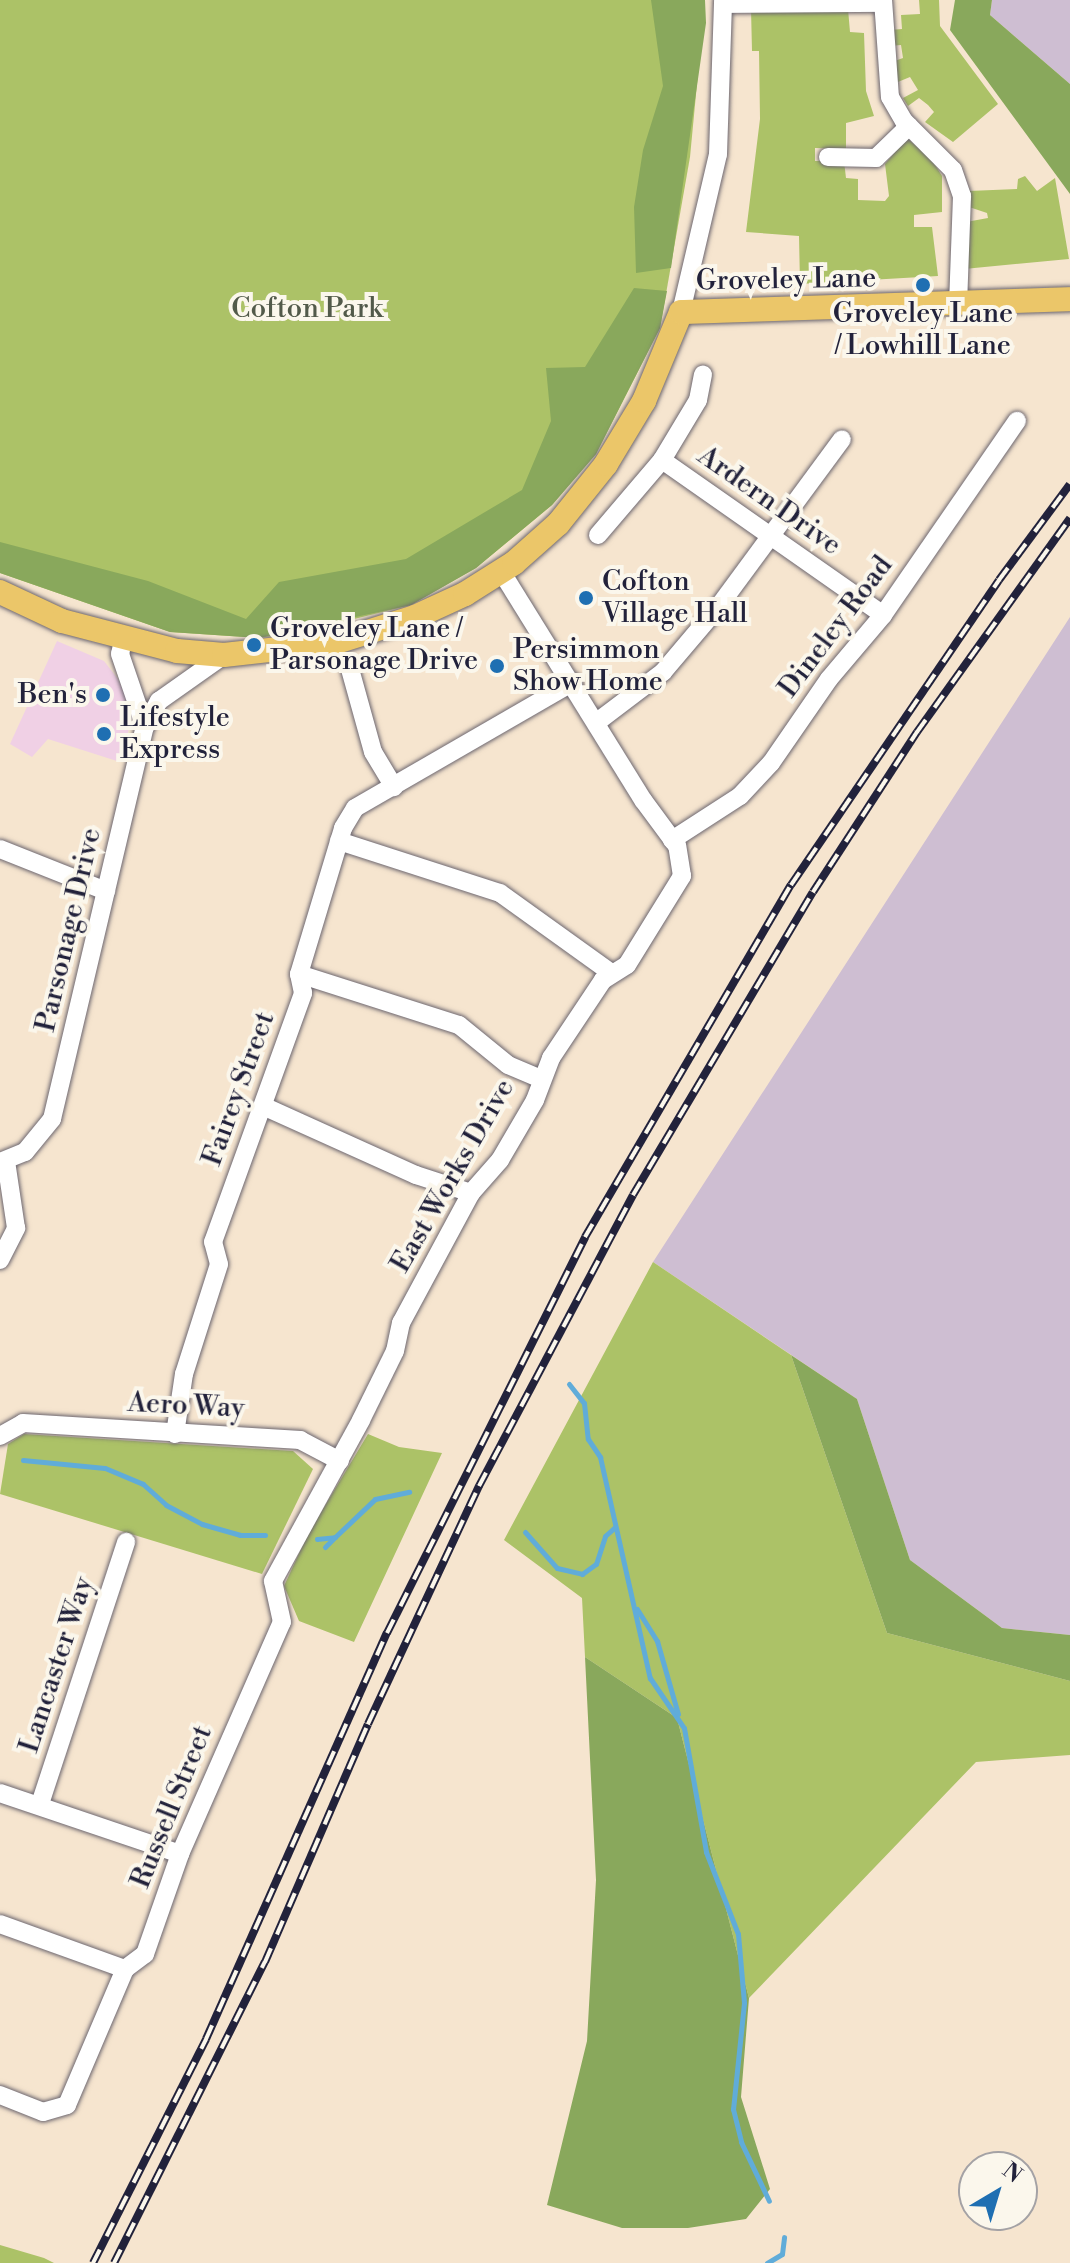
<!DOCTYPE html>
<style>
body{margin:0}
#map{position:relative;width:1070px;height:2263px;overflow:hidden;background:#f6e5cf;font-family:"Libre Bodoni",serif}
div>[style]{position:absolute}
.built>*{inset:0;background:#f0d0e5}
.industrial>*{inset:0;background:#cebed2}
.green>*{inset:0;background:#acc267}
.forest>*{inset:0;background:#89a85c}
.stream>*{height:5px;margin:-2.5px;padding:0 2.5px;transform-origin:2.5px;border-radius:2.5px;background:#60acd9}
.roads{filter:drop-shadow(0 0 2px #6c666f) drop-shadow(0 0 2px #6c666f)}
.minor>*{height:18px;margin:-9px;padding:0 9px;transform-origin:9px;border-radius:9px;background:#fff}
.major>*{height:24px;margin:-12px;padding:0 12px;transform-origin:12px;border-radius:12px;background:#ebc669}
.rail>*{height:8px;margin-top:-4px;transform-origin:0;background:repeating-linear-gradient(90deg,#fbf7ec 0 15px,#22223b 0 30px);box-sizing:border-box;border-block:2px solid #22223b}
.dots>*{width:22px;height:22px;translate:-50% -50%;box-sizing:border-box;border:4px solid #fbf7ec;border-radius:50%}
span{translate:-50% -50%;white-space:nowrap;text-align:center;line-height:1.15;-webkit-text-stroke:8px #fbf7ec;paint-order:stroke}
.street-label{font-size:28px;color:#22223b}
.park-label{font-size:28px;color:#525a4a}
.poi-label{font-size:28px;color:#22223b}
.left{translate:0 -50%;text-align:left}
.right{translate:-100% -50%;text-align:right}
.north{position:absolute;left:958px;top:2151px;width:80px;height:80px;box-sizing:border-box;background:#fbf7ec;border:2px solid #a4a2a5;border-radius:50%;rotate:38deg;font-size:22px;font-weight:700;line-height:32px;text-align:center;color:#22223b}
.north::after{content:'';display:block;margin:auto;width:28px;height:36px;background:#1f6fb2;clip-path:polygon(50% 0,100% 100%,50% 72%,0 100%)}
</style>
<div id="map">
<div class="built">
<div style="clip-path:polygon(57px 641px,104px 661px,118px 679px,133px 714px,120px 762px,48px 739px,32px 757px,10px 744px)"></div>
</div>
<div class="industrial">
<div style="clip-path:polygon(992px 0,1070px 0,1070px 84px,990px 15px)"></div>
<div style="clip-path:polygon(1070px 617px,1070px 1635px,1002px 1628px,910px 1560px,857px 1399px,653px 1262px)"></div>
</div>
<div class="green">
<div style="clip-path:polygon(0 0,705px 0,690px 157px,660px 328px,596px 454px,552px 505px,476px 568px,411px 605px,301px 632px,258px 638px,170px 632px,0 573px)"></div>
<div style="clip-path:polygon(919px 0,939px 0,940px 26px,998px 104px,953px 142px,925px 122px,934px 112px,928px 105px,919px 98px,908px 106px,903px 98px,918px 90px,910px 77px,893px 84px,889px 63px,903px 58px,901px 45px,890px 46px,890px 30px,902px 29px,901px 15px,920px 14px)"></div>
<div style="clip-path:polygon(751px 9px,848px 9px,850px 32px,864px 33px,866px 91px,874px 116px,846px 123px,846px 149px,815px 148px,815px 161px,844px 161px,846px 178px,858px 179px,858px 200px,885px 201px,889px 196px,885px 164px,907px 138px,932px 160px,942px 176px,942px 212px,914px 215px,914px 227px,932px 227px,938px 276px,800px 284px,799px 236px,746px 232px,760px 119px,759px 51px,752px 51px)"></div>
<div style="clip-path:polygon(1025px 176px,1037px 191px,1055px 178px,1069px 259px,964px 269px,966px 222px,988px 218px,987px 213px,969px 207px,969px 191px,1017px 189px,1018px 179px)"></div>
<div style="clip-path:polygon(653px 1262px,791px 1355px,887px 1633px,1070px 1681px,1070px 1755px,976px 1762px,749px 1998px,677px 1718px,585px 1657px,582px 1598px,504px 1540px)"></div>
<div style="clip-path:polygon(24px 1434px,293px 1451px,313px 1469px,262px 1574px,0 1494px,8px 1444px)"></div>
<div style="clip-path:polygon(368px 1434px,399px 1447px,442px 1453px,354px 1642px,299px 1621px,284px 1586px,308px 1534px)"></div>
<div style="clip-path:polygon(0 2245px,44px 2258px,54px 2263px,0 2263px)"></div>
</div>
<div class="forest">
<div style="clip-path:polygon(651px 0,705px 0,706px 23px,671px 268px,636px 273px,634px 207px,643px 150px,663px 86px)"></div>
<div style="clip-path:polygon(955px 0,992px 0,990px 15px,1070px 84px,1070px 194px,950px 30px)"></div>
<div style="clip-path:polygon(634px 288px,667px 291px,660px 328px,596px 454px,552px 505px,476px 568px,411px 605px,258px 638px,170px 632px,0 573px,0 542px,148px 581px,246px 619px,279px 582px,406px 559px,522px 490px,551px 421px,546px 368px,585px 367px)"></div>
<div style="clip-path:polygon(791px 1355px,857px 1399px,910px 1560px,1002px 1628px,1070px 1635px,1070px 1681px,887px 1633px)"></div>
<div style="clip-path:polygon(585px 1657px,677px 1718px,749px 1998px,741px 2097px,770px 2189px,746px 2219px,688px 2228px,622px 2228px,547px 2205px,587px 2041px,596px 1880px)"></div>
</div>
<div class="stream">
<div style="left:569px;top:1384px;width:24px;rotate:52deg"></div>
<div style="left:584px;top:1403px;width:36px;rotate:84deg"></div>
<div style="left:588px;top:1439px;width:22px;rotate:56deg"></div>
<div style="left:600px;top:1457px;width:227px;rotate:77.3deg"></div>
<div style="left:650px;top:1678px;width:60px;rotate:55.8deg"></div>
<div style="left:684px;top:1728px;width:126px;rotate:79.9deg"></div>
<div style="left:706px;top:1852px;width:88px;rotate:68.7deg"></div>
<div style="left:738px;top:1934px;width:69px;rotate:85deg"></div>
<div style="left:744px;top:2003px;width:107px;rotate:95.9deg"></div>
<div style="left:733px;top:2109px;width:34px;rotate:76deg"></div>
<div style="left:741px;top:2142px;width:65px;rotate:64.6deg"></div>
<div style="left:23px;top:1460px;width:82px;rotate:5.6deg"></div>
<div style="left:105px;top:1468px;width:41px;rotate:22.8deg"></div>
<div style="left:143px;top:1484px;width:31px;rotate:42deg"></div>
<div style="left:166px;top:1505px;width:41px;rotate:27.8deg"></div>
<div style="left:202px;top:1524px;width:40px;rotate:16deg"></div>
<div style="left:240px;top:1535px;width:25px"></div>
<div style="left:525px;top:1532px;width:48px;rotate:48.4deg"></div>
<div style="left:557px;top:1568px;width:26px;rotate:13deg"></div>
<div style="left:582px;top:1574px;width:17px;rotate:-36deg"></div>
<div style="left:596px;top:1564px;width:29px;rotate:-72deg"></div>
<div style="left:605px;top:1536px;width:13px;rotate:-42deg"></div>
<div style="left:317px;top:1539px;width:18px;rotate:-6deg"></div>
<div style="left:335px;top:1537px;width:55px;rotate:-43.5deg"></div>
<div style="left:375px;top:1499px;width:35px;rotate:-12deg"></div>
<div style="left:325px;top:1547px;width:14px;rotate:-45deg"></div>
<div style="left:637px;top:1609px;width:38px;rotate:58deg"></div>
<div style="left:657px;top:1641px;width:76px;rotate:74deg"></div>
<div style="left:767px;top:2263px;width:17px;rotate:-31deg"></div>
<div style="left:782px;top:2254px;width:17px;rotate:-83deg"></div>
</div>
<div class="roads">
<div class="minor">
<div style="left:883px;top:0;width:97px;rotate:85.9deg"></div>
<div style="left:890px;top:97px;width:28px;rotate:60deg"></div>
<div style="left:904px;top:121px;width:69px;rotate:45deg"></div>
<div style="left:953px;top:170px;width:28px;rotate:71deg"></div>
<div style="left:962px;top:196px;width:108px;rotate:92.1deg"></div>
<div style="left:723px;top:4px;width:160px;rotate:-0.4deg"></div>
<div style="left:828px;top:157px;width:48px;rotate:1.2deg"></div>
<div style="left:876px;top:158px;width:46px;rotate:-44.1deg"></div>
<div style="left:681px;top:312px;width:162px;rotate:-76.8deg"></div>
<div style="left:718px;top:154px;width:154px;rotate:-88.1deg"></div>
<div style="left:662px;top:460px;width:270px;rotate:35deg"></div>
<div style="left:598px;top:535px;width:99px;rotate:-49.5deg"></div>
<div style="left:662px;top:460px;width:70px;rotate:-59deg"></div>
<div style="left:698px;top:400px;width:26px;rotate:-79deg"></div>
<div style="left:123px;top:641px;width:13px;rotate:103deg"></div>
<div style="left:120px;top:654px;width:77px;rotate:71.1deg"></div>
<div style="left:350px;top:669px;width:86px;rotate:74.5deg"></div>
<div style="left:373px;top:752px;width:41px;rotate:59deg"></div>
<div style="left:597px;top:722px;width:83px;rotate:-37.1deg"></div>
<div style="left:663px;top:672px;width:87px;rotate:-49.7deg"></div>
<div style="left:719px;top:606px;width:207px;rotate:-53.6deg"></div>
<div style="left:672px;top:840px;width:81px;rotate:-32.9deg"></div>
<div style="left:740px;top:796px;width:45px;rotate:-46.8deg"></div>
<div style="left:771px;top:763px;width:102px;rotate:-55.4deg"></div>
<div style="left:829px;top:679px;width:84px;rotate:-49.8deg"></div>
<div style="left:883px;top:615px;width:236px;rotate:-55.4deg"></div>
<div style="left:339px;top:841px;width:169px;rotate:17.9deg"></div>
<div style="left:500px;top:893px;width:135px;rotate:35.7deg"></div>
<div style="left:0;top:849px;width:114px;rotate:21.6deg"></div>
<div style="left:299px;top:974px;width:168px;rotate:17.7deg"></div>
<div style="left:459px;top:1025px;width:63px;rotate:39.2deg"></div>
<div style="left:508px;top:1065px;width:34px;rotate:23deg"></div>
<div style="left:263px;top:1106px;width:168px;rotate:24.3deg"></div>
<div style="left:416px;top:1175px;width:58px;rotate:18.1deg"></div>
<div style="left:0;top:1162px;width:27px;rotate:-22deg"></div>
<div style="left:25px;top:1152px;width:43px;rotate:-50.7deg"></div>
<div style="left:52px;top:1119px;width:403px;rotate:-76.7deg"></div>
<div style="left:145px;top:727px;width:30px;rotate:-62deg"></div>
<div style="left:159px;top:701px;width:80px;rotate:-35.3deg"></div>
<div style="left:0;top:1260px;width:36px;rotate:-63deg"></div>
<div style="left:16px;top:1228px;width:68px;rotate:-98.5deg"></div>
<div style="left:175px;top:1434px;width:61px;rotate:-81.5deg"></div>
<div style="left:184px;top:1374px;width:115px;rotate:-72.3deg"></div>
<div style="left:219px;top:1264px;width:23px;rotate:-105deg"></div>
<div style="left:213px;top:1242px;width:265px;rotate:-70.1deg"></div>
<div style="left:303px;top:993px;width:19px;rotate:-102deg"></div>
<div style="left:299px;top:974px;width:152px;rotate:-73.2deg"></div>
<div style="left:343px;top:828px;width:23px;rotate:-59deg"></div>
<div style="left:355px;top:808px;width:252px;rotate:-30deg"></div>
<div style="left:0;top:1436px;width:26px;rotate:-29deg"></div>
<div style="left:23px;top:1423px;width:278px;rotate:3.5deg"></div>
<div style="left:300px;top:1440px;width:45px;rotate:27.7deg"></div>
<div style="left:0;top:1793px;width:190px;rotate:18.7deg"></div>
<div style="left:40px;top:1804px;width:276px;rotate:-71.8deg"></div>
<div style="left:0;top:1924px;width:133px;rotate:19.8deg"></div>
<div style="left:0;top:2095px;width:46px;rotate:21.6deg"></div>
<div style="left:43px;top:2112px;width:25px;rotate:-16deg"></div>
<div style="left:67px;top:2105px;width:148px;rotate:-66.9deg"></div>
<div style="left:125px;top:1969px;width:25px;rotate:-37deg"></div>
<div style="left:145px;top:1954px;width:106px;rotate:-70.7deg"></div>
<div style="left:180px;top:1854px;width:253px;rotate:-66.3deg"></div>
<div style="left:282px;top:1622px;width:42px;rotate:-102.4deg"></div>
<div style="left:273px;top:1581px;width:183px;rotate:-61.3deg"></div>
<div style="left:361px;top:1420px;width:77px;rotate:-63.8deg"></div>
<div style="left:395px;top:1351px;width:29px;rotate:-78deg"></div>
<div style="left:401px;top:1323px;width:148px;rotate:-61.7deg"></div>
<div style="left:471px;top:1193px;width:44px;rotate:-48.7deg"></div>
<div style="left:500px;top:1160px;width:69px;rotate:-59.7deg"></div>
<div style="left:535px;top:1100px;width:45px;rotate:-69.1deg"></div>
<div style="left:551px;top:1058px;width:94px;rotate:-56.3deg"></div>
<div style="left:603px;top:980px;width:28px;rotate:-32deg"></div>
<div style="left:627px;top:965px;width:105px;rotate:-58.3deg"></div>
<div style="left:682px;top:876px;width:30px;rotate:-99deg"></div>
<div style="left:677px;top:846px;width:57px;rotate:-126.5deg"></div>
<div style="left:643px;top:800px;width:269px;rotate:-121.8deg"></div>
</div>
<div class="major">
<div style="left:0;top:592px;width:68px;rotate:25.1deg"></div>
<div style="left:62px;top:621px;width:119px;rotate:14.6deg"></div>
<div style="left:177px;top:651px;width:47px;rotate:4.9deg"></div>
<div style="left:224px;top:655px;width:110px;rotate:-6.3deg"></div>
<div style="left:333px;top:643px;width:86px;rotate:-17.6deg"></div>
<div style="left:415px;top:617px;width:55px;rotate:-24.7deg"></div>
<div style="left:465px;top:594px;width:58px;rotate:-32.3deg"></div>
<div style="left:514px;top:563px;width:59px;rotate:-41.6deg"></div>
<div style="left:558px;top:524px;width:77px;rotate:-51.3deg"></div>
<div style="left:606px;top:464px;width:74px;rotate:-58.9deg"></div>
<div style="left:644px;top:401px;width:96px;rotate:-67.4deg"></div>
<div style="left:681px;top:312px;width:389px;rotate:-1.9deg"></div>
</div>
</div>
<div class="rail">
<div style="left:93px;top:2263px;width:251px;rotate:-63.2deg"></div>
<div style="left:206px;top:2039px;width:445px;rotate:-66deg"></div>
<div style="left:387px;top:1633px;width:443px;rotate:-63.4deg"></div>
<div style="left:585px;top:1237px;width:408px;rotate:-59.7deg"></div>
<div style="left:791px;top:885px;width:369px;rotate:-55.7deg"></div>
<div style="left:999px;top:580px;width:119px;rotate:-53.5deg"></div>
<div style="left:114px;top:2263px;width:337px;rotate:-63.4deg"></div>
<div style="left:265px;top:1962px;width:259px;rotate:-66.6deg"></div>
<div style="left:368px;top:1724px;width:263px;rotate:-65deg"></div>
<div style="left:479px;top:1486px;width:329px;rotate:-62.1deg"></div>
<div style="left:633px;top:1195px;width:352px;rotate:-59.3deg"></div>
<div style="left:813px;top:892px;width:191px;rotate:-57deg"></div>
<div style="left:917px;top:732px;width:263px;rotate:-54.4deg"></div>
</div>
<div class="dots">
<div style="left:923px;top:285px;background:#1f6fb2"></div>
<div style="left:586px;top:598px;background:#1f6fb2"></div>
<div style="left:254px;top:645px;background:#1f6fb2"></div>
<div style="left:497px;top:666px;background:#1f6fb2"></div>
<div style="left:103px;top:695px;background:#1f6fb2"></div>
<div style="left:104px;top:734px;background:#1f6fb2"></div>
</div>
<div class="street-label">
<span style="left:786px;top:280px;rotate:-1deg">Groveley Lane</span>
<span style="left:769px;top:501px;rotate:35deg">Ardern Drive</span>
<span style="left:836px;top:627px;rotate:-53deg">Dineley Road</span>
<span style="left:69px;top:930px;rotate:-77deg">Parsonage Drive</span>
<span style="left:239px;top:1089px;rotate:-70deg">Fairey Street</span>
<span style="left:453px;top:1176px;rotate:-60deg">East Works Drive</span>
<span style="left:186px;top:1406px;rotate:3deg">Aero Way</span>
<span style="left:57px;top:1665px;rotate:-72deg">Lancaster Way</span>
<span style="left:172px;top:1807px;rotate:-68deg">Russell Street</span>
</div>
<div class="park-label">
<span style="left:307px;top:309px">Cofton Park</span>
</div>
<div class="poi-label">
<span style="left:923px;top:330px">Groveley Lane<br>/ Lowhill Lane</span>
<span class="left" style="left:602px;top:598px">Cofton<br>Village Hall</span>
<span class="left" style="left:270px;top:645px">Groveley Lane /<br>Parsonage Drive</span>
<span class="left" style="left:513px;top:666px">Persimmon<br>Show Home</span>
<span class="right" style="left:87px;top:695px">Ben's</span>
<span class="left" style="left:120px;top:734px">Lifestyle<br>Express</span>
</div>
<div class="north">N</div>
</div>
